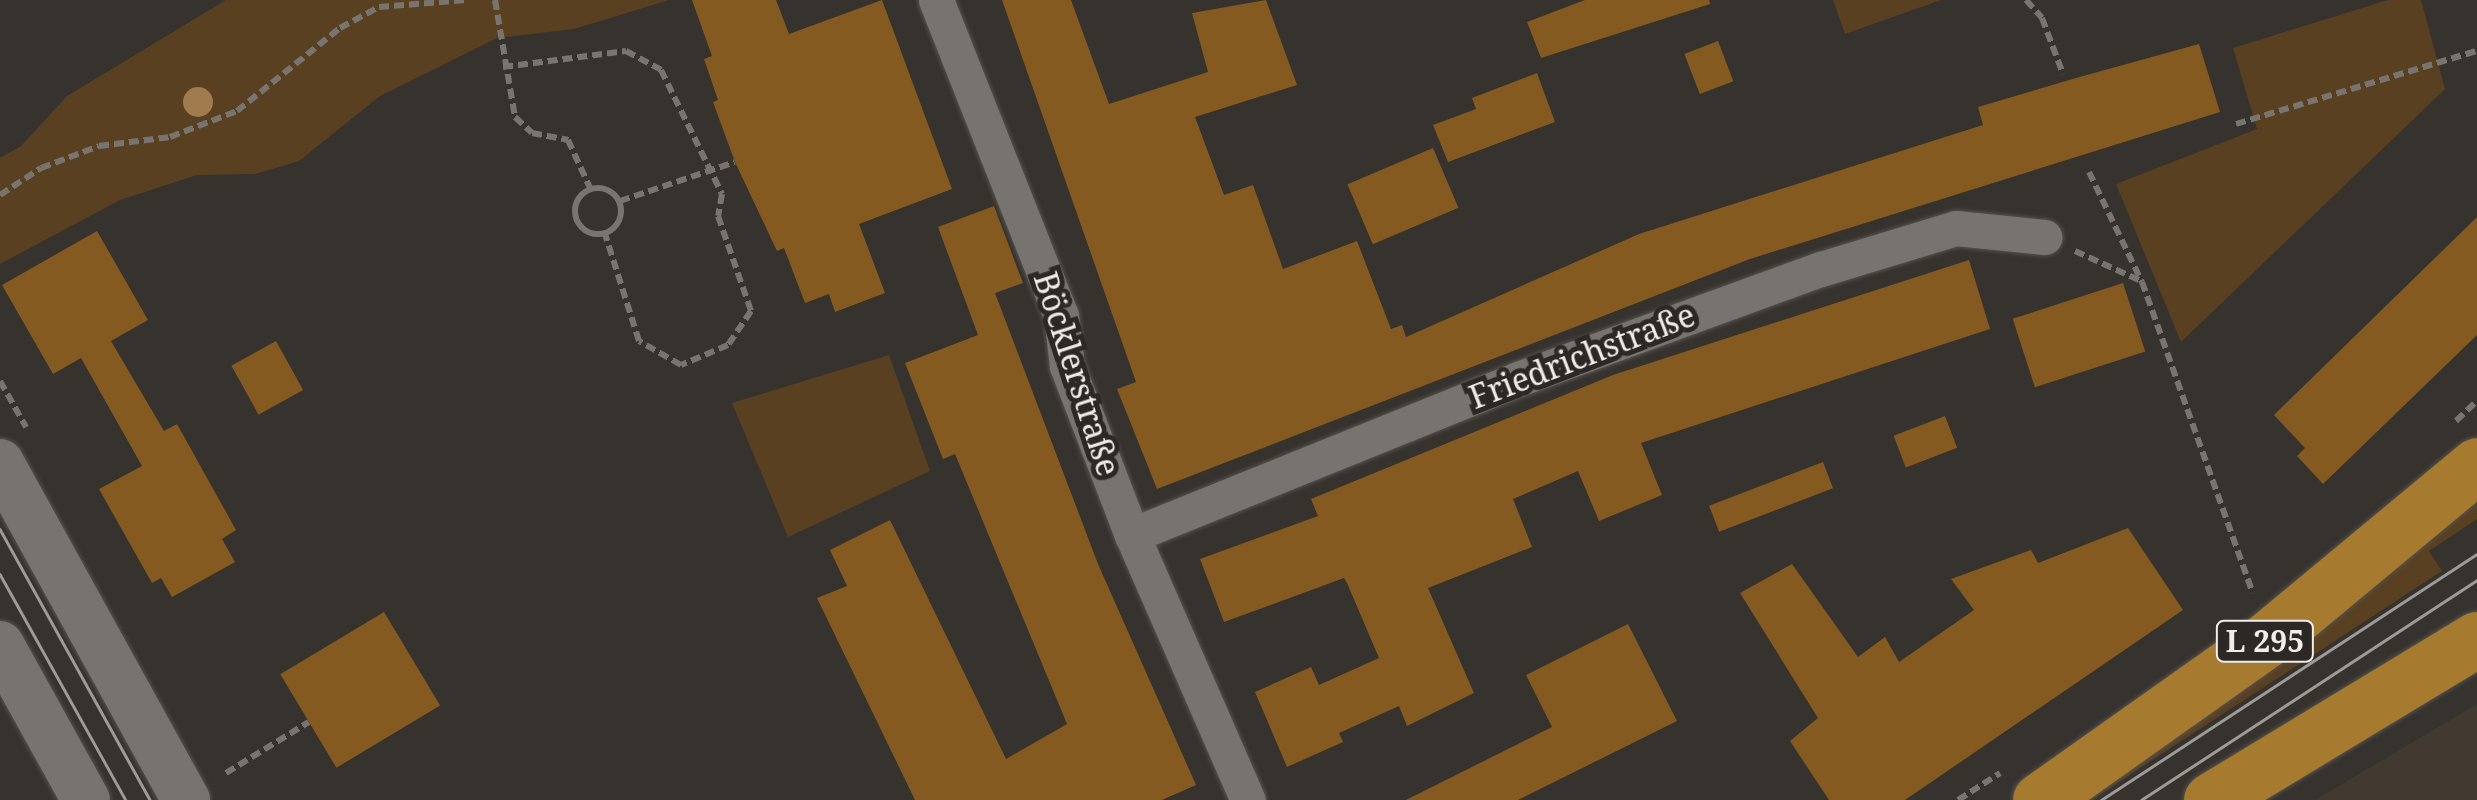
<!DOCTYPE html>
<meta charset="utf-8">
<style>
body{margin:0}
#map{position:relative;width:2477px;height:800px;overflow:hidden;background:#36322e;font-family:"Noto Serif",serif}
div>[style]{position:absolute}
.built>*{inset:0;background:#423a31}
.green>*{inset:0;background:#594021}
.building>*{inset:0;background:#845a21;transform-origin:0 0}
.path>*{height:6px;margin-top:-3px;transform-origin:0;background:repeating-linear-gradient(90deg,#787571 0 10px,transparent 0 15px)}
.path>.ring{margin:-3px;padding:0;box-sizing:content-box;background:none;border:6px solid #787571;border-radius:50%}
.roads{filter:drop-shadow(0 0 2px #54514d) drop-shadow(0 0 2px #54514d)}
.street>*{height:35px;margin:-17.5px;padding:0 17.5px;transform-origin:17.5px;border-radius:17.5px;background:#77736f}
.secondary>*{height:48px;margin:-24px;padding:0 24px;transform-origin:24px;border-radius:24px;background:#77736f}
.primary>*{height:55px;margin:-27.5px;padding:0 27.5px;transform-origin:27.5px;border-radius:27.5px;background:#a67a2f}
.tram>*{height:2.5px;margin:-1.25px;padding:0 1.25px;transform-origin:1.25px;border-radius:1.25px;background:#9d9a97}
.trees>*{width:30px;height:30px;margin:-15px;border-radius:50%;background:#9f7b4e}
span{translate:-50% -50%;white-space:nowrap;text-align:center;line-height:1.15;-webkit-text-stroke:10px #2c2825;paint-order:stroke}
.shield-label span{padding:2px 8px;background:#2c2825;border:2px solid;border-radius:8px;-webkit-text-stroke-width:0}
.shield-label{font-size:30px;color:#f0edeb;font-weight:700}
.street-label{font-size:32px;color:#f0edeb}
</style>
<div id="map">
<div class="built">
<div style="clip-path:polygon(2477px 704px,2477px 800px,2315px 800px)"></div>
</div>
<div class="green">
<div style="clip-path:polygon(226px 0,669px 0,574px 29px,497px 38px,380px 96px,299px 161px,255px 174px,197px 175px,120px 200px,0 264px,0 158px,21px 146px,67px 96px)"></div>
<div style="clip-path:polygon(1833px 0,1941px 0,1845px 34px)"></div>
<div style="clip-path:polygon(2388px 0,2421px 0,2445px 89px,2181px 342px,2116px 184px,2257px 129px,2233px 48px)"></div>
<div style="clip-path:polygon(889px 355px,930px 471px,788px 537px,732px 403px)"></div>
<div style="clip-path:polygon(2477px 487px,2477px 519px,2429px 551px,2442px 571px,2091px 800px,2070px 800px)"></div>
</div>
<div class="building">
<div style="clip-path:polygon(692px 0,776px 0,789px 34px,882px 0,952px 189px,859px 224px,885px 293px,835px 312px,829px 294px,805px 303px,784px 248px,777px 251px,735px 162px,713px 102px,718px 100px,704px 59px,712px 56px)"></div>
<div style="clip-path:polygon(1002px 0,1071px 0,1109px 104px,1208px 72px,1192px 13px,1266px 0,1297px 85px,1195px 117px,1224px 195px,1253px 185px,1283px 269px,1357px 241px,1391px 329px,1402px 325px,1406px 337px,1639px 234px,1983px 125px,1978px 107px,2076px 78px,2199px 44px,2220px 112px,1750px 259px,1157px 489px,1117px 389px,1136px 382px)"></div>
<div style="clip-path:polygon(1585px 0,1709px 0,1710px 4px,1541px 58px,1527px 22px)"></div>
<div style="left:1718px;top:41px;width:43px;height:36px;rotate:69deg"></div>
<div style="clip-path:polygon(1537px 73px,1555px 122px,1448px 162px,1433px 125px,1476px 109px,1472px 98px)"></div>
<div style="left:1433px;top:148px;width:65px;height:93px;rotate:67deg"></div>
<div style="clip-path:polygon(994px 206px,1023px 283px,995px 293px,1098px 564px,1196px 785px,1162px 800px,915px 800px,817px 598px,847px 586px,830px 550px,890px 520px,1006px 759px,1067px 724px,955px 454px,943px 459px,905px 363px,978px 335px,938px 227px)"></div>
<div style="clip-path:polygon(2477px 217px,2477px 335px,2323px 484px,2297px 456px,2305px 448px,2274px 415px)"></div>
<div style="clip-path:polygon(97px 231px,148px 320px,111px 341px,164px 431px,177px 424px,236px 530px,222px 539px,235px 562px,172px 597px,161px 578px,152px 583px,99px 489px,142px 466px,81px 358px,53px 374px,2px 285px)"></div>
<div style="clip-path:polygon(1969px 260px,1990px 329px,1641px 443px,1662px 495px,1599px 521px,1578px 471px,1513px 499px,1532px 547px,1428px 588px,1474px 693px,1407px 726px,1399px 706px,1339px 733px,1343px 742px,1287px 767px,1255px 692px,1311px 667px,1319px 685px,1379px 658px,1347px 583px,1344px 578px,1224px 622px,1200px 559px,1318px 516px,1311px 499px,1613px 375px)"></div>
<div style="left:2123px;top:283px;width:72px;height:116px;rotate:72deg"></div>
<div style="left:276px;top:341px;width:56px;height:51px;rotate:61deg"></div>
<div style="left:1945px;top:416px;width:34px;height:55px;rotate:69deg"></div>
<div style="left:1823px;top:462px;width:28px;height:122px;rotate:69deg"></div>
<div style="clip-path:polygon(2128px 528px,2183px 610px,1905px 800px,1829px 800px,1790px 741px,1818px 718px,1740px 593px,1792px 564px,1858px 657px,1885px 637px,1899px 662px,1974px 610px,1951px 579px,2031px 550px,2038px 563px)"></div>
<div style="left:384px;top:612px;width:109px;height:121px;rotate:59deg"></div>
<div style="clip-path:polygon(1628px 624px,1677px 721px,1518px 800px,1406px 800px,1552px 727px,1526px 675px)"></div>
</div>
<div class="path">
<div style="left:495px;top:0;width:119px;rotate:80.3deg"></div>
<div style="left:515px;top:117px;width:23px;rotate:43deg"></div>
<div style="left:532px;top:133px;width:37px;rotate:11deg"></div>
<div style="left:568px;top:140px;width:55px;rotate:65.3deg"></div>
<div style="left:2026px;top:0;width:24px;rotate:48deg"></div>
<div style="left:2042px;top:18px;width:60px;rotate:69.4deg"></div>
<div style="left:503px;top:67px;width:124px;rotate:-7.4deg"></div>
<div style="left:626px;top:51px;width:40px;rotate:28deg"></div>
<div style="left:661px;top:70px;width:138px;rotate:63.8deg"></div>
<div style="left:722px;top:194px;width:22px;rotate:100deg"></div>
<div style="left:718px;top:216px;width:101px;rotate:70.8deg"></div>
<div style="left:751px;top:311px;width:41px;rotate:124.1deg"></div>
<div style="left:728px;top:345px;width:51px;rotate:156.9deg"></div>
<div style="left:681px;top:365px;width:48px;rotate:-150.3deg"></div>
<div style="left:639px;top:341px;width:112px;rotate:-107.6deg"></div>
<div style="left:2236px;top:124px;width:252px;rotate:-16.9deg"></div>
<div style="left:2089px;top:172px;width:122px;rotate:64.3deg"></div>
<div style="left:2142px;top:282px;width:330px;rotate:70.4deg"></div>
<div class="ring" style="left:575px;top:188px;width:40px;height:40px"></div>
<div style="left:0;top:195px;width:49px;rotate:-33.4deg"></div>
<div style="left:41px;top:168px;width:62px;rotate:-20.8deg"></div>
<div style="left:99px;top:146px;width:72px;rotate:-7.2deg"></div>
<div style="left:170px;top:137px;width:72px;rotate:-21.2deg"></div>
<div style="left:237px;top:111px;width:132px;rotate:-38.9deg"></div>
<div style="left:340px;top:28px;width:44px;rotate:-28.3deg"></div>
<div style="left:379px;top:7px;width:87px;rotate:-4.6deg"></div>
<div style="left:620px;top:201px;width:121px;rotate:-18.7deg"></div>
<div style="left:2075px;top:251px;width:72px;rotate:24.4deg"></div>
<div style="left:0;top:381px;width:53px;rotate:60.5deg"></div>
<div style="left:2456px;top:421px;width:29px;rotate:-44deg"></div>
<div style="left:226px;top:773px;width:97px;rotate:-31.6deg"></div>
<div style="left:1958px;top:800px;width:50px;rotate:-32.7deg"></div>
</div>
<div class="roads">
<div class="street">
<div style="left:936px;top:0;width:339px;rotate:68.4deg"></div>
<div style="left:1061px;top:315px;width:51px;rotate:83.3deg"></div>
<div style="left:1067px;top:366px;width:181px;rotate:69deg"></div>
<div style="left:1132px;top:535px;width:289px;rotate:66.4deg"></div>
<div style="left:1132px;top:535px;width:416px;rotate:-22deg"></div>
<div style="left:1518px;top:379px;width:322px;rotate:-20deg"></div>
<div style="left:1821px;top:269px;width:141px;rotate:-16.9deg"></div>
<div style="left:1956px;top:228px;width:89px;rotate:5.8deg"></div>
</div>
<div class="secondary">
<div style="left:0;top:463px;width:385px;rotate:61.1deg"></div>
<div style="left:0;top:645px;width:177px;rotate:61deg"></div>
</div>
<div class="primary">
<div style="left:2040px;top:800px;width:282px;rotate:-35.3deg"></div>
<div style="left:2270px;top:637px;width:269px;rotate:-39.7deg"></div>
<div style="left:2211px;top:800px;width:311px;rotate:-31.2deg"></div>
</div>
</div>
<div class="tram">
<div style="left:0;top:529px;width:310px;rotate:61deg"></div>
<div style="left:0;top:574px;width:259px;rotate:60.9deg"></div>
<div style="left:2101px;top:800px;width:449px;rotate:-33.2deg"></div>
<div style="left:2141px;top:800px;width:402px;rotate:-33.2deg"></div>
</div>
<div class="trees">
<div style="left:198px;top:102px"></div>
</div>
<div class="shield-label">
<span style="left:2265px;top:641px">L 295</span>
</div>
<div class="street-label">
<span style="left:1582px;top:356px;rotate:-21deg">Friedrichstraße</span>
<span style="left:1077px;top:374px;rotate:72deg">Böcklerstraße</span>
</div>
</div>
